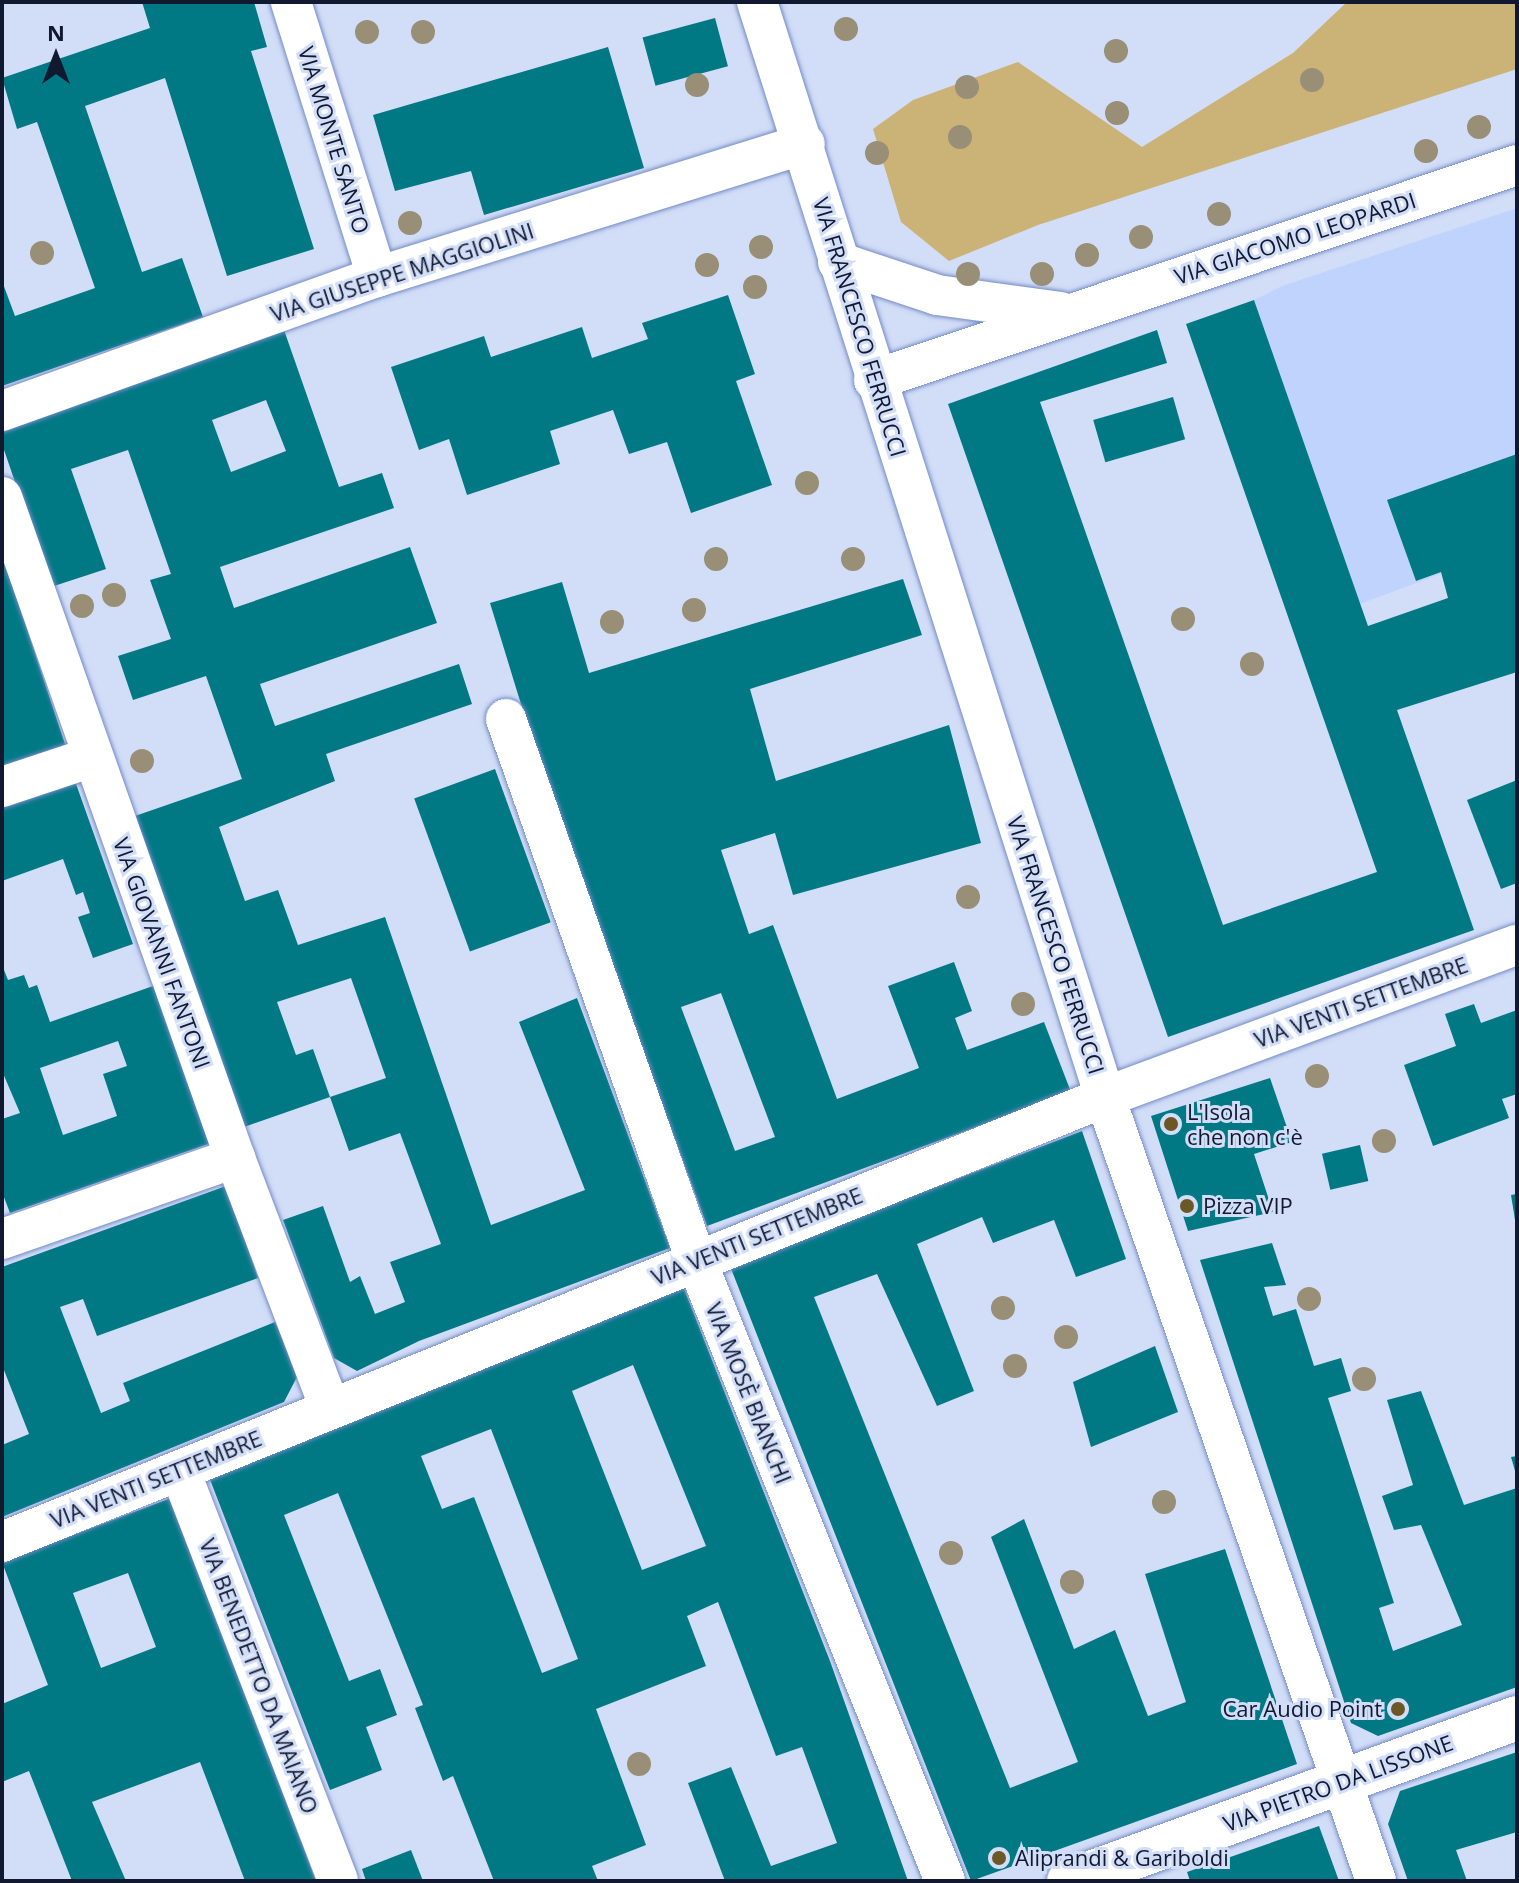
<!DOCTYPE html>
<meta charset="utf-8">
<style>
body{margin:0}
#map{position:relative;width:1519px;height:1883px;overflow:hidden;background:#d2ddf7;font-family:"Open Sans",sans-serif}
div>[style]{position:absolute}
.built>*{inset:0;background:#c0d3fd}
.green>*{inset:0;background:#cbb277}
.building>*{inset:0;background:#007985;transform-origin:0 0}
.roads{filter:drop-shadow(0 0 2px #738bc7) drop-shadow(0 0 2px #738bc7)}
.street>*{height:40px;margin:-20px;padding:0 20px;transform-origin:20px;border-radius:20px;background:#fff}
.secondary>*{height:44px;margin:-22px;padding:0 22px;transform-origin:22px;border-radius:22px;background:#fff}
.trees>*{width:24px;height:24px;margin:-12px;border-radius:50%;background:#988f76}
.dots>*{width:22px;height:22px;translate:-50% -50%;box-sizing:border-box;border:4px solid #d2ddf7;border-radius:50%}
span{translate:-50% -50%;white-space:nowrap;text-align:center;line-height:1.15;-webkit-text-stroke:6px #d2ddf7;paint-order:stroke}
.street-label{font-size:22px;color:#111930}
.poi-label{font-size:22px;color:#111930}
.left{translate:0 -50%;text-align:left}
.right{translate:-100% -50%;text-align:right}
.frame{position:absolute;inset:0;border:4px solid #111930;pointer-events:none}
.north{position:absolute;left:16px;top:16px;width:80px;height:80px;-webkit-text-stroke:6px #d2ddf7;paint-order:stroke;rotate:0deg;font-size:22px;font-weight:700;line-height:32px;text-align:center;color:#111930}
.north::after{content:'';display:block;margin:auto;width:28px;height:36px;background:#111930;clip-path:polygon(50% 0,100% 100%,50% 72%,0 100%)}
</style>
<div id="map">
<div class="built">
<div style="clip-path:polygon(1517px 208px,1517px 545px,1360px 604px,1254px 300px,1282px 286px)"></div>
</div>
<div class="green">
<div style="clip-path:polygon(1347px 2px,1517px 2px,1517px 69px,1038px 225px,949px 261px,901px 222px,873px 129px,913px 100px,1018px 62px,1142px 147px,1293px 53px)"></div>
</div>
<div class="building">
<div style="clip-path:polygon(142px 2px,254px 2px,267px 47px,251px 51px,314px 249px,227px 276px,165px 78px,85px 106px,142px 272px,182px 258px,203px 317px,2px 386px,2px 281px,15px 316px,95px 288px,37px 122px,17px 129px,2px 78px,150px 28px)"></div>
<div style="left:715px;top:18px;width:50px;height:75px;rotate:75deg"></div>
<div style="clip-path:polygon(608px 47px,644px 168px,484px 215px,471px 171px,395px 191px,373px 115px)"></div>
<div style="clip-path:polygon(728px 295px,755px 374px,736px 381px,772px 485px,691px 513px,667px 442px,629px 454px,613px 410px,550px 431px,560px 464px,467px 495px,449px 439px,419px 450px,391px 367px,484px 336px,491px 357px,582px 327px,592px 358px,648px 339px,642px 323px)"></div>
<div style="clip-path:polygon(1254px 300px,1368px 626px,1448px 598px,1441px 572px,1416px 581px,1387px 500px,1517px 454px,1517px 672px,1397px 710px,1474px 930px,1168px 1037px,948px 404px,1157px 330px,1167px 363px,1040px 402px,1223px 925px,1377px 872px,1186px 324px)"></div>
<div style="clip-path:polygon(evenodd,284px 330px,339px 487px,382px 473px,394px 508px,220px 567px,234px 608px,410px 547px,437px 623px,260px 684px,275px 726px,459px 664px,472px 704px,326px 754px,335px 781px,219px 827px,245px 901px,278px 890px,298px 945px,385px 917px,491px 1225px,585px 1190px,519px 1022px,577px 998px,670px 1248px,419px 1341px,357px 1371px,334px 1358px,283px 1220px,323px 1206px,350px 1282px,360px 1276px,375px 1314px,405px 1302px,390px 1262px,441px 1244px,400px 1133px,349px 1151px,330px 1097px,244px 1127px,135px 816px,242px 779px,206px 676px,133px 700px,118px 656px,171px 639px,150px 580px,171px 574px,128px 450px,71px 469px,106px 569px,51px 587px,2px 444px,2px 427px,284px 330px,266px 400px,286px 451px,231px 472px,212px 420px,266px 400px,284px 330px,351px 978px,386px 1078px,330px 1097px,313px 1049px,296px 1055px,277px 1002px,351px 978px)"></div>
<div style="left:1173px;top:397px;width:44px;height:83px;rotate:74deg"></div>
<div style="clip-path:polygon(2px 554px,67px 750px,2px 772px)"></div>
<div style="clip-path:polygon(evenodd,903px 579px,922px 635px,750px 689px,776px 781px,949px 725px,981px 843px,793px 895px,775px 833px,721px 850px,749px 934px,773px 925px,837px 1099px,919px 1068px,888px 986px,954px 962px,972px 1011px,955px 1018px,967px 1050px,1044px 1022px,1071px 1092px,707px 1226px,550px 799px,490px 603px,562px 582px,589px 673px,903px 579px,721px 993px,775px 1137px,735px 1151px,681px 1007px,721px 993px)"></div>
<div style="left:495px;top:769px;width:163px;height:86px;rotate:70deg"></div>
<div style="clip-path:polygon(1517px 780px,1517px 883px,1501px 889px,1467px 800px)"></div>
<div style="clip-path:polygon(75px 781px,133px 944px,93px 958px,78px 917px,90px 913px,83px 892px,76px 895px,63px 859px,2px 881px,2px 807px)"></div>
<div style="clip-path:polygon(evenodd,2px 965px,8px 980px,24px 975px,29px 988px,37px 985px,50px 1022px,156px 985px,211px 1143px,10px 1213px,2px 1192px,2px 1119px,20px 1113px,2px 1071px,2px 965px,118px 1041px,127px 1066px,103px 1074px,117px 1116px,63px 1135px,40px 1068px,118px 1041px)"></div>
<div style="clip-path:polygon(1474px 1004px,1481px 1023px,1517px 1010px,1517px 1094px,1502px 1099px,1509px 1118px,1433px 1146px,1404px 1065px,1456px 1046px,1445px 1014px)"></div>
<div style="clip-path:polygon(1270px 1078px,1292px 1142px,1254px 1154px,1273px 1212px,1188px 1231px,1151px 1116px)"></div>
<div style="clip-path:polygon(1082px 1131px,1126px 1259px,1076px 1277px,1054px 1220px,993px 1243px,982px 1217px,917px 1244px,974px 1391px,937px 1406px,877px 1274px,814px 1297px,1010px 1788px,1078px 1762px,991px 1537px,1024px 1519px,1074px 1649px,1115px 1630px,1148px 1716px,1186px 1702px,1145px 1574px,1225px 1549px,1297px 1764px,971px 1881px,730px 1266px)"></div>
<div style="left:1360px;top:1145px;width:37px;height:39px;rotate:77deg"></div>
<div style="clip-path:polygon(226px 1186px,258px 1278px,97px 1336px,83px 1299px,60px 1307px,101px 1413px,130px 1401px,123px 1383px,275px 1322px,298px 1375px,284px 1402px,2px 1517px,2px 1445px,29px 1434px,2px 1365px,2px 1267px)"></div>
<div style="clip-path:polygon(1517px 1194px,1517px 1220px,1515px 1220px,1511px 1195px)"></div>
<div style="clip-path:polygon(1272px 1243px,1286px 1285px,1264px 1287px,1273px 1316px,1296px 1309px,1314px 1366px,1341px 1358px,1351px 1391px,1328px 1398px,1394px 1603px,1379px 1608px,1393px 1651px,1462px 1625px,1421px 1525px,1394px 1530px,1382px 1496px,1413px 1485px,1387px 1400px,1421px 1391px,1464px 1505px,1517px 1488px,1517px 1687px,1378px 1736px,1351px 1723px,1200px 1260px)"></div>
<div style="clip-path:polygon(evenodd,683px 1286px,830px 1661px,908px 1881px,725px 1881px,688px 1783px,731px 1767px,771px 1866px,837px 1843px,802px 1747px,776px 1756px,718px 1602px,687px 1616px,706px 1666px,596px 1709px,646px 1845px,592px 1866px,598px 1881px,494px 1881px,453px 1776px,443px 1781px,415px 1708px,423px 1705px,338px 1493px,284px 1515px,349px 1681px,380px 1669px,397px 1715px,366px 1727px,382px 1770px,330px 1790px,209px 1477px,683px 1286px,633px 1365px,706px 1546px,642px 1570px,572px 1391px,633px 1365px,683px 1286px,491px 1429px,578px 1659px,542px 1673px,474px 1497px,442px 1509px,421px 1456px,491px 1429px)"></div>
<div style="clip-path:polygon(1155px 1346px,1178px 1412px,1091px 1447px,1073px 1382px)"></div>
<div style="clip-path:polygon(1517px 1456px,1517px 1474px,1516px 1474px,1511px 1457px)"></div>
<div style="clip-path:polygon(evenodd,171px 1498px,316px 1881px,245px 1881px,200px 1762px,92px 1802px,126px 1881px,72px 1881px,29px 1771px,2px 1782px,2px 1704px,48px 1685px,2px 1562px,171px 1498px,128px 1573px,156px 1647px,101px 1668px,73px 1593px,128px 1573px)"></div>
<div style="clip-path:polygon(1517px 1752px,1517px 1832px,1456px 1850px,1467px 1881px,1408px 1881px,1388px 1824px,1400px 1791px)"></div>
<div style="clip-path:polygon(1319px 1826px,1339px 1881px,1190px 1881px,1187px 1872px)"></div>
<div style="clip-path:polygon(411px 1850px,423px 1881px,366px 1881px,362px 1869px)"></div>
</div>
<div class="roads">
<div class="street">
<div style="left:291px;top:2px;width:288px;rotate:72.6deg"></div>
<div style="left:757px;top:2px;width:1149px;rotate:72.37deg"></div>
<div style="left:1105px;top:1097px;width:830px;rotate:70.93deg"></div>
<div style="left:838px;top:262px;width:104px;rotate:18.4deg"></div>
<div style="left:937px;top:295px;width:125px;rotate:7.8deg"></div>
<div style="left:874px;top:380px;width:678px;rotate:-18.49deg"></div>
<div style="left:2px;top:411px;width:398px;rotate:-19.7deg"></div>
<div style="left:377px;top:277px;width:448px;rotate:-17.3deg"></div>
<div style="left:2px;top:497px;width:701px;rotate:70.58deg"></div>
<div style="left:235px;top:1158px;width:265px;rotate:69.2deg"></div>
<div style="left:506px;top:719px;width:573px;rotate:70.65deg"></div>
<div style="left:696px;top:1260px;width:669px;rotate:68.15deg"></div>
<div style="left:2px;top:787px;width:95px;rotate:-18.4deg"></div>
<div style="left:2px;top:1239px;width:247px;rotate:-19.2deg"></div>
<div style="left:180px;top:1471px;width:439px;rotate:68.9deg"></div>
<div style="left:2px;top:1542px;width:1189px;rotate:-21.97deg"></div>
<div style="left:1105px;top:1097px;width:439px;rotate:-20.3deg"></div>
</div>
<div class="secondary">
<div style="left:1069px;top:1881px;width:477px;rotate:-20deg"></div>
</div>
</div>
<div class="trees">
<div style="left:846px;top:29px"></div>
<div style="left:367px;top:32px"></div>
<div style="left:423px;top:32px"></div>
<div style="left:1116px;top:51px"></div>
<div style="left:1312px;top:80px"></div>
<div style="left:697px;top:85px"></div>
<div style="left:967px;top:87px"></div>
<div style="left:1117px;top:113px"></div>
<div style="left:1479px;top:127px"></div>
<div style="left:960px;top:137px"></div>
<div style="left:1426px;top:151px"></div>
<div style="left:877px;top:153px"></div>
<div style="left:1219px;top:214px"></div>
<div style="left:410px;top:223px"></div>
<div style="left:1141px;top:237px"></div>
<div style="left:761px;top:247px"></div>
<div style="left:42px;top:253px"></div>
<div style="left:1087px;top:255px"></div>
<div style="left:707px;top:265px"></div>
<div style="left:968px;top:274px"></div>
<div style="left:1042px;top:274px"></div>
<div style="left:755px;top:287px"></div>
<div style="left:807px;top:483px"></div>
<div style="left:716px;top:559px"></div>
<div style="left:853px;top:559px"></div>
<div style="left:114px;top:595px"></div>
<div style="left:82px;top:606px"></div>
<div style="left:694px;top:610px"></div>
<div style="left:1183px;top:619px"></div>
<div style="left:612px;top:622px"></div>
<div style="left:1252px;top:664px"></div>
<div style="left:142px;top:761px"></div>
<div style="left:968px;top:897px"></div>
<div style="left:1023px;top:1004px"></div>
<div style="left:1317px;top:1076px"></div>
<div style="left:1384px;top:1141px"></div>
<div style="left:1309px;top:1299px"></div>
<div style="left:1003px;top:1308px"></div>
<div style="left:1066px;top:1337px"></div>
<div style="left:1015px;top:1366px"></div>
<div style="left:1364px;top:1379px"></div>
<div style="left:1164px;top:1502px"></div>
<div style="left:951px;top:1553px"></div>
<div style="left:1072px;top:1582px"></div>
<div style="left:639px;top:1764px"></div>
</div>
<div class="dots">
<div style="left:1171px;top:1124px;background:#6c5726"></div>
<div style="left:1187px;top:1206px;background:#6c5726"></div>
<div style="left:1398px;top:1709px;background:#6c5726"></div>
<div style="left:999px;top:1858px;background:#6c5726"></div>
</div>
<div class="street-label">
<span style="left:334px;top:140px;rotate:73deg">VIA MONTE SANTO</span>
<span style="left:1295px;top:238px;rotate:-18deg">VIA GIACOMO LEOPARDI</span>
<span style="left:402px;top:272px;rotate:-18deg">VIA GIUSEPPE MAGGIOLINI</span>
<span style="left:860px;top:327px;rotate:73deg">VIA FRANCESCO FERRUCCI</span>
<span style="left:1056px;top:945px;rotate:72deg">VIA FRANCESCO FERRUCCI</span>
<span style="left:162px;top:953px;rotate:70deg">VIA GIOVANNI FANTONI</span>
<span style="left:1361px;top:1002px;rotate:-20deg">VIA VENTI SETTEMBRE</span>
<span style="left:757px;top:1236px;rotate:-22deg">VIA VENTI SETTEMBRE</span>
<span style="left:749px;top:1393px;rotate:68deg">VIA MOSÈ BIANCHI</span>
<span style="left:156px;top:1479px;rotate:-22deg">VIA VENTI SETTEMBRE</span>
<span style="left:259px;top:1676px;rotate:69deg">VIA BENEDETTO DA MAIANO</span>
<span style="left:1338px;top:1783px;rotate:-20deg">VIA PIETRO DA LISSONE</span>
</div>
<div class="poi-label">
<span class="left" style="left:1187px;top:1124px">L'Isola<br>che non c'è</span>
<span class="left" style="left:1203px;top:1206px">Pizza VIP</span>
<span class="right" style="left:1382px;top:1709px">Car Audio Point</span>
<span class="left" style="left:1015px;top:1858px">Aliprandi &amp; Gariboldi</span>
</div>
<div class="frame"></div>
<div class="north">N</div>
</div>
